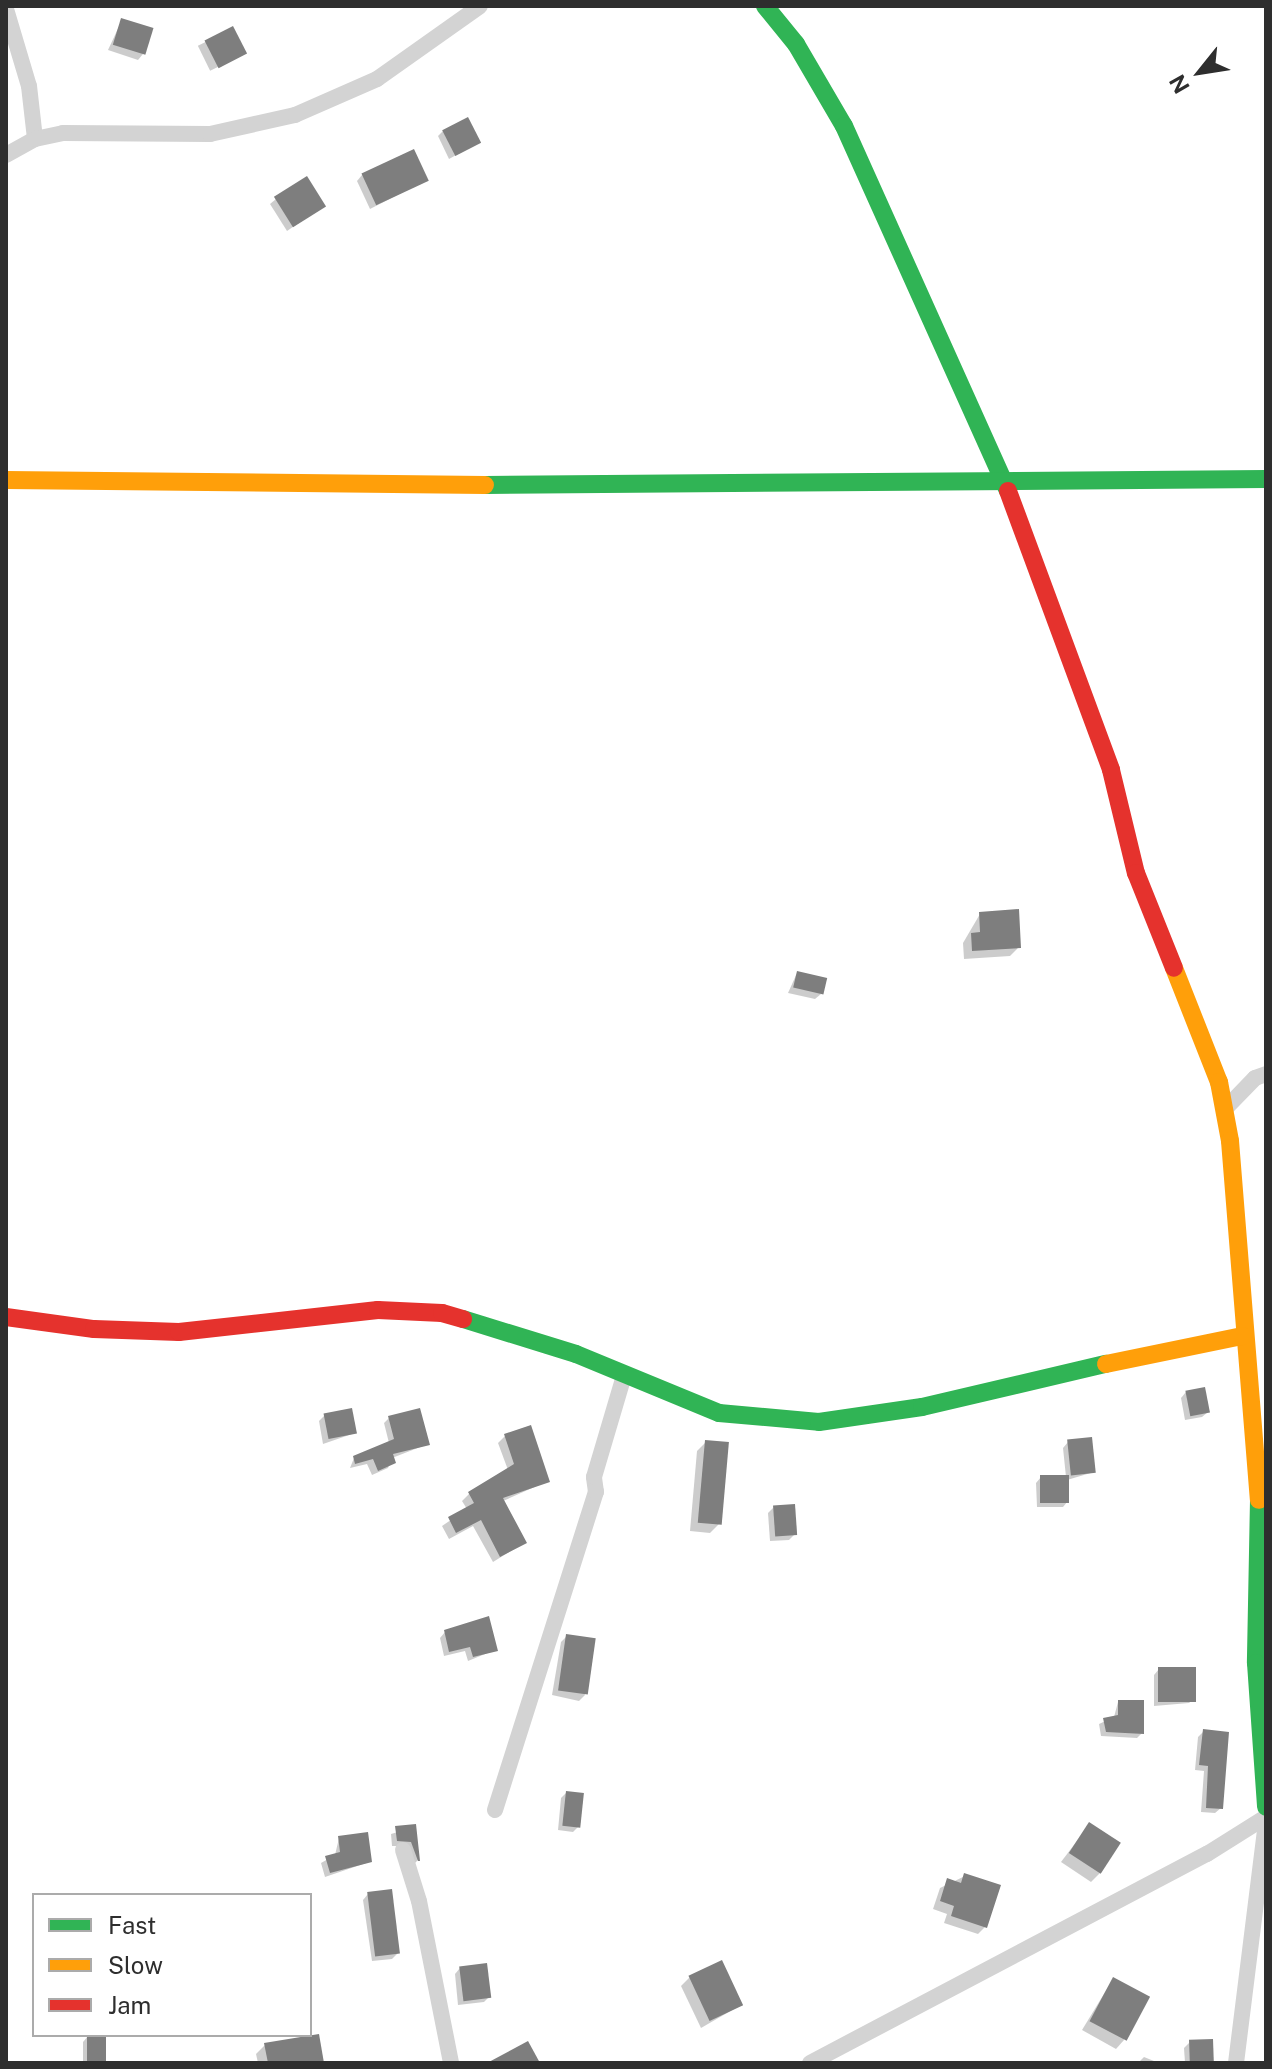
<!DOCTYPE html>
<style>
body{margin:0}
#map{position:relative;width:1272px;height:2069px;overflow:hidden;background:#fff;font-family:"Public Sans",sans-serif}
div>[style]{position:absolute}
.shadow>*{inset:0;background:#0003;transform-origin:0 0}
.building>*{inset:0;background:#7e7e7e;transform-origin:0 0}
.street>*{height:16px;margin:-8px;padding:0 8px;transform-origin:8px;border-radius:8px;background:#d3d3d3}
.fast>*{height:18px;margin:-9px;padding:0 9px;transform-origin:9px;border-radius:9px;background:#30b455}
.slow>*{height:18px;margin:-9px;padding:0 9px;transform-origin:9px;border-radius:9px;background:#ff9f0a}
.jam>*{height:18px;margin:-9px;padding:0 9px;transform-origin:9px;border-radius:9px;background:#e5322d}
span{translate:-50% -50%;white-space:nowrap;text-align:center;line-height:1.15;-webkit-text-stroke:8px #fff;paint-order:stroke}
.frame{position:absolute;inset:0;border:8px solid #2e2e2e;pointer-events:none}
.legend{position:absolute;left:32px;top:1893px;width:280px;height:144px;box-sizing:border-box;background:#fff;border:2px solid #ababab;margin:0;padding:10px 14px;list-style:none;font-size:24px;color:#2e2e2e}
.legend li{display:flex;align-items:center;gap:16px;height:40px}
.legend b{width:40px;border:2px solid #ababab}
.north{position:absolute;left:1160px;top:32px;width:80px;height:80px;-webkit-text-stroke:6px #fff;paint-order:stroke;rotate:240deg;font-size:22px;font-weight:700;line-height:32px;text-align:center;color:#2e2e2e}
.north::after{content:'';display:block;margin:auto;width:28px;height:36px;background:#2e2e2e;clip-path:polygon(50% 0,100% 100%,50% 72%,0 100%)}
</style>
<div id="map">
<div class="shadow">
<div style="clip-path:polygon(122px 20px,143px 54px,138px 60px,108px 50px)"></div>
<div style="left:232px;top:29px;width:28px;height:38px;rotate:64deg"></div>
<div style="clip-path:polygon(444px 130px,478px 143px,449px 159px,438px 136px)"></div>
<div style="clip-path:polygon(362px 175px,427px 180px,370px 209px,357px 181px)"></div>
<div style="clip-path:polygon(276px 199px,324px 206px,287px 231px,270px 204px)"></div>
<div style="clip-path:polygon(980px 914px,1019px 947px,1010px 956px,964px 959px,963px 943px)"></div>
<div style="clip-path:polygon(797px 973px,821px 994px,815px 999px,788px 993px)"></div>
<div style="clip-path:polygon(1186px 1392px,1208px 1412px,1202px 1417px,1185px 1420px,1181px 1398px)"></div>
<div style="clip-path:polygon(325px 1415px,355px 1433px,323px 1444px,319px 1421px)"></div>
<div style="clip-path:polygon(389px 1418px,428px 1444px,392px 1458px,388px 1468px,372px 1475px,367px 1464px,350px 1468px,354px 1458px,389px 1443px,384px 1423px)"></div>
<div style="clip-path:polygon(505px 1436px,548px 1481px,503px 1501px,525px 1542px,493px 1562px,473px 1526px,449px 1539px,442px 1526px,467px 1509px,462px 1501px,469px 1494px,508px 1470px,498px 1443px)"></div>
<div style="clip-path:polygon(706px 1442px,719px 1524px,710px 1533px,690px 1531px,697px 1451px)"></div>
<div style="clip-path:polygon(1068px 1442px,1094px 1472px,1067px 1480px,1068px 1501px,1063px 1507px,1037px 1507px,1036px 1483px,1041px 1477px,1066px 1477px,1063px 1448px)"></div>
<div style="clip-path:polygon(774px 1507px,795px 1534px,789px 1540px,770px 1541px,768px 1513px)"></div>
<div style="clip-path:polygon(445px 1632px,495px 1650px,468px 1661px,465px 1651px,444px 1656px,440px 1638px)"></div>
<div style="clip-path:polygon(567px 1636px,585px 1695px,579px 1701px,552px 1695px,561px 1642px)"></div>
<div style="clip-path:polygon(1159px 1669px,1195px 1698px,1189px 1703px,1154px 1706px,1154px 1675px)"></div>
<div style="clip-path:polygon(1118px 1702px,1142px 1733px,1137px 1738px,1101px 1736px,1099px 1724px,1114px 1717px)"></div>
<div style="clip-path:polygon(1204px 1731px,1221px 1808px,1215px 1813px,1201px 1812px,1204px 1771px,1195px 1770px,1198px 1737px)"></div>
<div style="clip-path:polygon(566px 1793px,578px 1827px,573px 1832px,558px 1830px,561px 1798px)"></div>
<div style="clip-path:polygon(1089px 1825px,1100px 1873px,1091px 1882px,1061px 1862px)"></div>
<div style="clip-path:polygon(415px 1827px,418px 1860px,414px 1864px,404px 1846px,392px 1846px,391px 1834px)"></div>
<div style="clip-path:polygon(339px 1838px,369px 1862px,325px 1877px,321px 1863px,335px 1855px)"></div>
<div style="clip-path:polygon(965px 1876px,986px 1926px,978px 1934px,944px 1923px,947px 1914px,933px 1909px,940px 1888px)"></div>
<div style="clip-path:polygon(368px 1894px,398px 1953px,392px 1959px,372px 1961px,363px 1900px)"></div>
<div style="clip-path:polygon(460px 1968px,489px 1997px,484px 2002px,458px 2005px,455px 1974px)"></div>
<div style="clip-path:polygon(690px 1977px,741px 2005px,701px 2028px,681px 1986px)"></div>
<div style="clip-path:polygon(1113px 1979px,1124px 2040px,1116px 2049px,1082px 2030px)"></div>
<div style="clip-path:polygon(88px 2036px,104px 2063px,83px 2063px,83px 2042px)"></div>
<div style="clip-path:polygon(1190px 2042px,1212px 2061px,1185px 2063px,1184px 2048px)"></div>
<div style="clip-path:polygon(265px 2045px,322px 2063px,258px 2063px,256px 2054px)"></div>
<div style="clip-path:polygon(1144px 2057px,1159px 2063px,1138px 2063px)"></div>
</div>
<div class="building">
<div style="left:121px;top:18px;width:34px;height:28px;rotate:17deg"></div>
<div style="left:233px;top:26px;width:31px;height:32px;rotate:63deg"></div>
<div style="left:468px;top:117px;width:29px;height:29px;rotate:63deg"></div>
<div style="left:414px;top:149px;width:35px;height:58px;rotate:65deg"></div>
<div style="left:307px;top:176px;width:36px;height:39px;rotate:58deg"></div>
<div style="clip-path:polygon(1019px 909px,1021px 948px,972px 951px,971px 933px,980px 932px,979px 912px)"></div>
<div style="left:797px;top:971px;width:31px;height:17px;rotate:13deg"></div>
<div style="left:1205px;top:1387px;width:26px;height:20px;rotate:79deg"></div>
<div style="left:352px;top:1408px;width:26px;height:29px;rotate:79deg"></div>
<div style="clip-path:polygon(420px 1408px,430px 1445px,393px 1454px,396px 1463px,378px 1471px,373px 1459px,355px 1464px,353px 1456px,394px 1439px,388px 1416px)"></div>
<div style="clip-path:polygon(531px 1425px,550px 1482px,503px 1498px,527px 1543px,500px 1557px,481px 1520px,456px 1533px,448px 1517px,474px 1503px,468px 1492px,514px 1464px,504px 1434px)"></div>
<div style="left:1092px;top:1437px;width:36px;height:25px;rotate:84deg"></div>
<div style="left:705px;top:1440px;width:24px;height:83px;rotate:5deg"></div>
<div style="left:1040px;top:1475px;width:29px;height:28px"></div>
<div style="left:795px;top:1504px;width:31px;height:22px;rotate:86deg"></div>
<div style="clip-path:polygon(489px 1616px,498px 1651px,473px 1657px,470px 1647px,449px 1652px,444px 1630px)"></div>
<div style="left:566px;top:1634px;width:30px;height:57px;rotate:8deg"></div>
<div style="left:1158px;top:1667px;width:38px;height:35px"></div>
<div style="clip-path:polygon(1118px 1700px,1144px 1700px,1144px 1734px,1106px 1732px,1103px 1718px,1118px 1715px)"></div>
<div style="clip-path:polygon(1203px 1729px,1229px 1732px,1223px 1809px,1206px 1808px,1208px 1766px,1199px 1765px)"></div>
<div style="left:566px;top:1791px;width:18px;height:35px;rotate:6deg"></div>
<div style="left:1089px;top:1822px;width:38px;height:37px;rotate:33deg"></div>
<div style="clip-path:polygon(416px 1824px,420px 1861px,418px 1861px,411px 1842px,397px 1841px,395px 1826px)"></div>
<div style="clip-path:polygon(368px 1832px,372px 1862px,330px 1873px,325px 1856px,340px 1852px,338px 1836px)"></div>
<div style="clip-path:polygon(964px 1873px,1001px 1885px,987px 1928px,951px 1916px,954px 1906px,940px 1901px,947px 1878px,961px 1883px)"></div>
<div style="left:392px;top:1889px;width:65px;height:25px;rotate:83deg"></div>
<div style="left:722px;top:1960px;width:50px;height:37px;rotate:65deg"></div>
<div style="left:487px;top:1963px;width:35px;height:28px;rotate:83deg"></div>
<div style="left:1113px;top:1977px;width:42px;height:50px;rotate:28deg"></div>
<div style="clip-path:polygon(319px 2034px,324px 2063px,268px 2063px,264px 2043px)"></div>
<div style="left:87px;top:2035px;width:19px;height:28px"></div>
<div style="left:1213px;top:2039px;width:23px;height:24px;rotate:88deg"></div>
<div style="clip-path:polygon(528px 2041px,540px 2063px,487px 2063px)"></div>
</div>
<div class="street">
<div style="left:6px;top:9px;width:80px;rotate:73.4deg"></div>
<div style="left:29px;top:86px;width:53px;rotate:83.5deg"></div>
<div style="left:6px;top:155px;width:33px;rotate:-29deg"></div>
<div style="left:35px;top:139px;width:29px;rotate:-12deg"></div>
<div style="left:63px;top:133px;width:147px;rotate:0.4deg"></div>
<div style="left:210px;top:134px;width:87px;rotate:-12.6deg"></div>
<div style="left:295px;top:115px;width:90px;rotate:-23.7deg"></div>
<div style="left:377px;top:79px;width:126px;rotate:-35.3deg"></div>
<div style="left:1225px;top:1109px;width:43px;rotate:-45.9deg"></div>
<div style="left:1255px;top:1078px;width:12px;rotate:-20deg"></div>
<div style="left:495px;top:1810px;width:334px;rotate:-72.4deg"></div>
<div style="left:596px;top:1492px;width:15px;rotate:-98deg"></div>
<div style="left:594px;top:1477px;width:105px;rotate:-73.5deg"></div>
<div style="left:403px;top:1850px;width:53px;rotate:72.6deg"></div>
<div style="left:419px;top:1901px;width:165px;rotate:78.8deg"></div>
<div style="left:810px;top:2063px;width:449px;rotate:-27.8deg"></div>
<div style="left:1207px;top:1854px;width:70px;rotate:-32.1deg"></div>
<div style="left:1236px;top:2063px;width:244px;rotate:-82.9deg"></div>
</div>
<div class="fast">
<div style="left:765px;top:6px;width:49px;rotate:50.8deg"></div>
<div style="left:796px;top:44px;width:95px;rotate:59.7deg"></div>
<div style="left:844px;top:126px;width:400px;rotate:65.8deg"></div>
<div style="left:485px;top:485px;width:781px;rotate:-0.44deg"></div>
<div style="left:463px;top:1319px;width:118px;rotate:17.2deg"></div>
<div style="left:576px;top:1354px;width:155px;rotate:22.4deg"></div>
<div style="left:719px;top:1413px;width:100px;rotate:5.1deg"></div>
<div style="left:819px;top:1422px;width:104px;rotate:-8.3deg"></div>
<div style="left:922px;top:1407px;width:189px;rotate:-13.2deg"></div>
<div style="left:1259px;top:1500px;width:163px;rotate:91.1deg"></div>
<div style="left:1256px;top:1663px;width:144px;rotate:86deg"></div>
</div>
<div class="slow">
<div style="left:6px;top:480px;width:479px;rotate:0.6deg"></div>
<div style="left:1174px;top:968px;width:123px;rotate:68.5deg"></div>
<div style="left:1219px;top:1082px;width:60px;rotate:79.4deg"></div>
<div style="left:1230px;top:1141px;width:360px;rotate:85.4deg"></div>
<div style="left:1106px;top:1364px;width:139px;rotate:-11.6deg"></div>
</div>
<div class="jam">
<div style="left:1008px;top:491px;width:297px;rotate:69.7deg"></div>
<div style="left:1111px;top:770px;width:106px;rotate:76.4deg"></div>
<div style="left:1136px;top:873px;width:102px;rotate:68.2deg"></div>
<div style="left:6px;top:1317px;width:89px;rotate:7.8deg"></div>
<div style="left:94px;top:1329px;width:85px;rotate:2deg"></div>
<div style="left:179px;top:1332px;width:200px;rotate:-6.3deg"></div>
<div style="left:378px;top:1310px;width:64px;rotate:2.7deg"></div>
<div style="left:442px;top:1313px;width:22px;rotate:16deg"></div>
</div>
<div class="frame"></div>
<ul class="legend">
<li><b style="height:10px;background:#30b455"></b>Fast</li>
<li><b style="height:10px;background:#ff9f0a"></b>Slow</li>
<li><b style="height:10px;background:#e5322d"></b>Jam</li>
</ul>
<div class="north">N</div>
</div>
